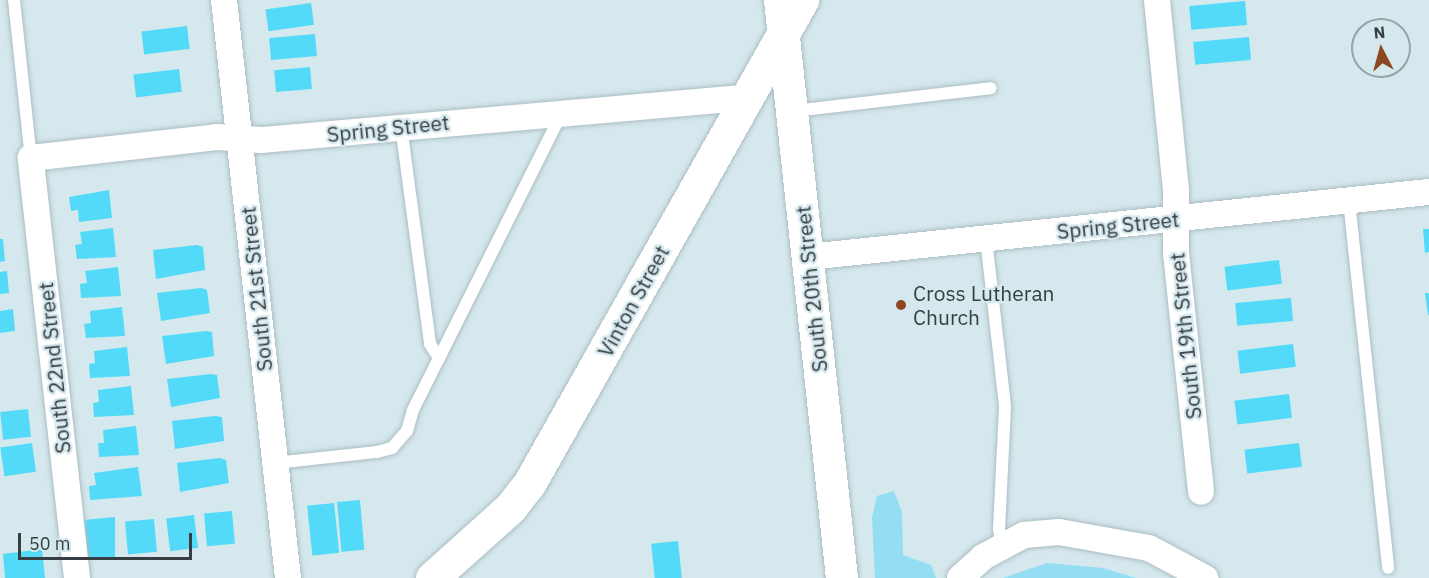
<!DOCTYPE html>
<style>
body{margin:0}
#map{position:relative;width:1429px;height:578px;overflow:hidden;background:#d5e8ed;font-family:"IBM Plex Sans",sans-serif}
div>[style]{position:absolute}
.green>*{inset:0;background:#93def2}
.building>*{inset:0;background:#54daf9;transform-origin:0 0}
.roads{filter:drop-shadow(0 0 2px #acbec3) drop-shadow(0 0 2px #acbec3)}
.service>*{height:12px;margin:-6px;padding:0 6px;transform-origin:6px;border-radius:6px;background:#fff}
.minor>*{height:26px;margin:-13px;padding:0 13px;transform-origin:13px;border-radius:13px;background:#fff}
.tertiary>*{height:32px;margin:-16px;padding:0 16px;transform-origin:16px;border-radius:16px;background:#fff}
.secondary>*{height:33px;margin:-16.5px;padding:0 16.5px;transform-origin:16.5px;border-radius:16.5px;background:#fff}
.dots>*{width:16px;height:16px;translate:-50% -50%;box-sizing:border-box;border:3px solid #d5e8ed;border-radius:50%}
span{translate:-50% -50%;white-space:nowrap;text-align:center;line-height:1.15;-webkit-text-stroke:4.5px #d5e8ed;paint-order:stroke}
.street-label{font-size:21px;color:#373e41}
.poi-label{font-size:21px;color:#373e41}
.left{translate:0 -50%;text-align:left}
.north{position:absolute;left:1351px;top:18px;width:60px;height:60px;box-sizing:border-box;background:#d5e8ed;border:2px solid #96a4a8;border-radius:50%;rotate:354deg;font-size:16px;font-weight:700;line-height:24px;text-align:center;color:#373e41}
.north::after{content:'';display:block;margin:auto;width:21px;height:27px;background:#8d4721;clip-path:polygon(50% 0,100% 100%,50% 72%,0 100%)}
.scale{position:absolute;left:18px;top:533px;width:174px;height:27px;box-sizing:border-box;border:3px solid #373e41;border-top:0;padding-left:8px;font-size:18px;line-height:21px;white-space:nowrap;color:#373e41;-webkit-text-stroke:4px #d5e8ed;paint-order:stroke}
</style>
<div id="map">
<div class="green">
<div style="clip-path:polygon(894px 491px,902px 512px,903px 555px,931px 565px,936px 578px,875px 578px,872px 518px,877px 496px)"></div>
<div style="clip-path:polygon(1047px 563px,1103px 568px,1136px 578px,1003px 578px)"></div>
</div>
<div class="building">
<div style="left:1245px;top:1px;width:24px;height:56px;rotate:85deg"></div>
<div style="left:311px;top:3px;width:22px;height:46px;rotate:82deg"></div>
<div style="left:187px;top:26px;width:23px;height:46px;rotate:83deg"></div>
<div style="left:315px;top:34px;width:22px;height:46px;rotate:85deg"></div>
<div style="left:1249px;top:37px;width:23px;height:56px;rotate:85deg"></div>
<div style="left:310px;top:67px;width:22px;height:36px;rotate:85deg"></div>
<div style="left:179px;top:69px;width:23px;height:46px;rotate:83deg"></div>
<div style="clip-path:polygon(109px 190px,112px 218px,79px 222px,78px 210px,71px 211px,69px 197px)"></div>
<div style="clip-path:polygon(113px 228px,116px 257px,77px 259px,75px 245px,82px 244px,80px 232px)"></div>
<div style="clip-path:polygon(1423px 229px,1429px 229px,1429px 252px,1425px 253px)"></div>
<div style="clip-path:polygon(0 239px,3px 239px,5px 261px,0 262px)"></div>
<div style="clip-path:polygon(197px 245px,203px 247px,205px 270px,156px 279px,153px 250px)"></div>
<div style="left:1279px;top:260px;width:24px;height:55px;rotate:83deg"></div>
<div style="clip-path:polygon(118px 267px,121px 296px,81px 298px,80px 284px,87px 283px,85px 271px)"></div>
<div style="clip-path:polygon(7px 271px,9px 293px,0 294px,0 272px)"></div>
<div style="clip-path:polygon(201px 288px,207px 290px,210px 313px,161px 321px,157px 293px)"></div>
<div style="clip-path:polygon(1425px 293px,1429px 293px,1429px 315px,1428px 315px)"></div>
<div style="left:1291px;top:298px;width:23px;height:56px;rotate:85deg"></div>
<div style="clip-path:polygon(122px 307px,125px 336px,86px 338px,84px 324px,91px 323px,90px 311px)"></div>
<div style="clip-path:polygon(13px 309px,15px 331px,0 333px,0 311px)"></div>
<div style="clip-path:polygon(206px 331px,212px 332px,214px 356px,166px 364px,162px 336px)"></div>
<div style="left:1293px;top:344px;width:23px;height:56px;rotate:83deg"></div>
<div style="clip-path:polygon(127px 347px,130px 376px,90px 378px,89px 364px,95px 363px,94px 351px)"></div>
<div style="clip-path:polygon(211px 374px,217px 375px,220px 398px,171px 407px,167px 379px)"></div>
<div style="clip-path:polygon(131px 386px,134px 415px,94px 417px,93px 403px,99px 402px,98px 390px)"></div>
<div style="left:1289px;top:394px;width:24px;height:55px;rotate:83deg"></div>
<div style="left:28px;top:409px;width:28px;height:28px;rotate:84deg"></div>
<div style="clip-path:polygon(215px 416px,222px 417px,224px 441px,175px 449px,172px 421px)"></div>
<div style="clip-path:polygon(136px 426px,139px 455px,99px 457px,98px 443px,104px 443px,103px 430px)"></div>
<div style="left:32px;top:443px;width:29px;height:32px;rotate:82deg"></div>
<div style="left:1299px;top:443px;width:24px;height:55px;rotate:83deg"></div>
<div style="clip-path:polygon(220px 458px,226px 460px,229px 483px,180px 492px,177px 463px)"></div>
<div style="clip-path:polygon(138px 467px,142px 496px,90px 500px,89px 486px,96px 485px,94px 473px)"></div>
<div style="left:360px;top:500px;width:50px;height:23px;rotate:85deg"></div>
<div style="left:334px;top:503px;width:50px;height:27px;rotate:84deg"></div>
<div style="left:232px;top:511px;width:33px;height:28px;rotate:85deg"></div>
<div style="left:194px;top:515px;width:33px;height:28px;rotate:83deg"></div>
<div style="clip-path:polygon(115px 517px,115px 559px,88px 558px,84px 520px)"></div>
<div style="left:154px;top:519px;width:33px;height:29px;rotate:85deg"></div>
<div style="left:678px;top:541px;width:37px;height:27px;rotate:84deg"></div>
<div style="clip-path:polygon(42px 549px,45px 578px,5px 578px,3px 554px)"></div>
</div>
<div class="roads">
<div class="service">
<div style="left:14px;top:0;width:159px;rotate:83.9deg"></div>
<div style="left:793px;top:111px;width:199px;rotate:-6.6deg"></div>
<div style="left:401px;top:126px;width:220px;rotate:82.4deg"></div>
<div style="left:430px;top:344px;width:17px;rotate:57deg"></div>
<div style="left:1349px;top:201px;width:369px;rotate:83.9deg"></div>
<div style="left:986px;top:239px;width:169px;rotate:83.5deg"></div>
<div style="left:1005px;top:407px;width:122px;rotate:92.8deg"></div>
<div style="left:999px;top:529px;width:18px;rotate:81deg"></div>
<div style="left:275px;top:463px;width:103px;rotate:-6.2deg"></div>
<div style="left:377px;top:452px;width:16px;rotate:-15deg"></div>
<div style="left:392px;top:448px;width:23px;rotate:-49deg"></div>
<div style="left:407px;top:431px;width:22px;rotate:-74deg"></div>
<div style="left:413px;top:410px;width:330px;rotate:-63.4deg"></div>
</div>
<div class="minor">
<div style="left:224px;top:0;width:582px;rotate:83.68deg"></div>
<div style="left:1157px;top:0;width:191px;rotate:84.3deg"></div>
<div style="left:1176px;top:190px;width:63px;rotate:90deg"></div>
<div style="left:1176px;top:253px;width:240px;rotate:84deg"></div>
<div style="left:808px;top:257px;width:624px;rotate:-5.98deg"></div>
<div style="left:77px;top:578px;width:423px;rotate:-96.3deg"></div>
<div style="left:31px;top:158px;width:187px;rotate:-6.4deg"></div>
<div style="left:217px;top:137px;width:45px;rotate:3.8deg"></div>
<div style="left:262px;top:140px;width:486px;rotate:-5deg"></div>
<div style="left:960px;top:578px;width:31px;rotate:-42deg"></div>
<div style="left:983px;top:557px;width:47px;rotate:-28.2deg"></div>
<div style="left:1024px;top:535px;width:35px;rotate:-5deg"></div>
<div style="left:1059px;top:532px;width:91px;rotate:10.1deg"></div>
<div style="left:1149px;top:548px;width:64px;rotate:28.2deg"></div>
</div>
<div class="tertiary">
<div style="left:780px;top:0;width:581px;rotate:83.88deg"></div>
</div>
<div class="secondary">
<div style="left:432px;top:578px;width:105px;rotate:-41.9deg"></div>
<div style="left:510px;top:508px;width:31px;rotate:-52deg"></div>
<div style="left:529px;top:484px;width:556px;rotate:-60.57deg"></div>
</div>
</div>
<div class="dots">
<div style="left:901px;top:305px;background:#8d4721"></div>
</div>
<div class="street-label">
<span style="left:388px;top:128px;rotate:-6deg">Spring Street</span>
<span style="left:1118px;top:225px;rotate:-6deg">Spring Street</span>
<span style="left:256px;top:289px;rotate:-96deg">South 21st Street</span>
<span style="left:811px;top:289px;rotate:-96deg">South 20th Street</span>
<span style="left:633px;top:301px;rotate:-61deg">Vinton Street</span>
<span style="left:1185px;top:336px;rotate:-96deg">South 19th Street</span>
<span style="left:54px;top:368px;rotate:-96deg">South 22nd Street</span>
</div>
<div class="poi-label">
<span class="left" style="left:913px;top:305px">Cross Lutheran<br>Church</span>
</div>
<div class="north">N</div>
<div class="scale">50 m</div>
</div>
